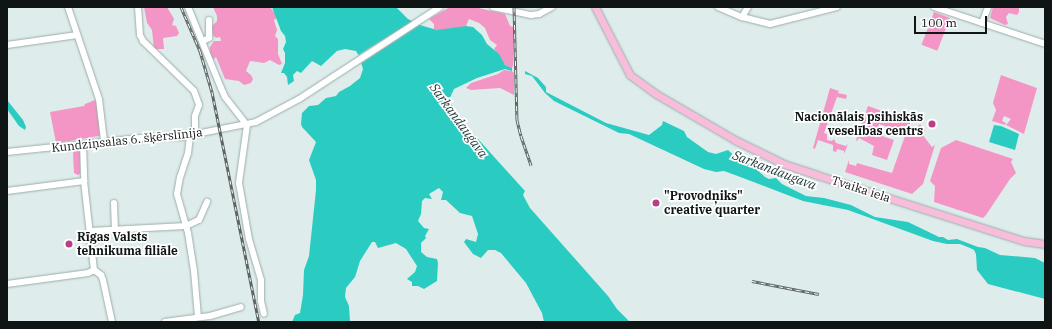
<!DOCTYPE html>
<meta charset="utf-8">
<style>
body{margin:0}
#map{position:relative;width:1052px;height:329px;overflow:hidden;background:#deedeb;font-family:"IBM Plex Serif",serif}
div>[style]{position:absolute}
.green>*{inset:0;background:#f496c5;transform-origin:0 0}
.water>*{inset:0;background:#2accc2}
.pier>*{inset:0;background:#deedeb}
.roads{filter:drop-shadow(0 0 1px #9dacaa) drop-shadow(0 0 1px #9dacaa)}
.minor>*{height:6px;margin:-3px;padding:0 3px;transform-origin:3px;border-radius:3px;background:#fff}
.major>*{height:7px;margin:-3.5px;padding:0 3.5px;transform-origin:3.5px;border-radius:3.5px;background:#f7bdda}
.rail>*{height:3px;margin-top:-1.5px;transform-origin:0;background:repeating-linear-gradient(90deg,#fff 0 4.5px,#5c6564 0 9px);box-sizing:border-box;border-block:1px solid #5c6564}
.dots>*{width:11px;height:11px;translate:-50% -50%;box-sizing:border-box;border:2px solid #fff;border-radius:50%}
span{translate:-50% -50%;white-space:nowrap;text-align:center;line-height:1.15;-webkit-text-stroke:3.5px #fff;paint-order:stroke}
.poi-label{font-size:12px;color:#0f1514;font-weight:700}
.right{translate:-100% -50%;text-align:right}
.left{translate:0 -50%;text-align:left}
.street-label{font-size:12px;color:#0f1514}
.water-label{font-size:13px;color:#1e3634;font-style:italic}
.frame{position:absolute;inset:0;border:8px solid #0f1514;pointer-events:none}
.scale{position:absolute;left:914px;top:16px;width:73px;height:18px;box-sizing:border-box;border:2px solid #0f1514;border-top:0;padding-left:5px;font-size:12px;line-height:14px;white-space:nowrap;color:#0f1514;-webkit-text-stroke:3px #fff;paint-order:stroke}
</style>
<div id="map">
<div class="green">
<div style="clip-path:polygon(144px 7px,167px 7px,174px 19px,172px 25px,176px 26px,179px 33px,177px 36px,163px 38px,164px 49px,154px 49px,152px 30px,147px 23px)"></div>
<div style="clip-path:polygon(213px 7px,270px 7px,278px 17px,274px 20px,277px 30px,275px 36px,278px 39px,278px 54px,282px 64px,279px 65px,270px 60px,264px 63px,250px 61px,246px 71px,251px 75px,253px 79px,251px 83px,244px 85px,239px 81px,225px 79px,216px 57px,214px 59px,210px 57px,210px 47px,214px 41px,221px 41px,220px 37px,216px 38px,213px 35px,212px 26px,217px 21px,217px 16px)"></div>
<div style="clip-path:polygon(450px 7px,474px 7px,505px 14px,510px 26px,514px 27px,513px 66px,512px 68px,505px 65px,494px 49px,497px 45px,490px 40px,485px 28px,479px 23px,469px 19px,466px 26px,440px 31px,434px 29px,434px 24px,429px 19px)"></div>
<div style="clip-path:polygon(993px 7px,1019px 7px,1019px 12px,1017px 15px,1009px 13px,1006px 17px,1008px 24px,1005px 25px,990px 18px)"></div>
<div style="left:934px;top:12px;width:17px;height:35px;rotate:21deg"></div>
<div style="clip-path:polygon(504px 70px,512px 71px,514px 73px,514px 95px,500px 88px,471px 90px,466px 88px,471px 83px,498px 74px)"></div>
<div style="clip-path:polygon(1001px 75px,1037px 88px,1024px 134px,1006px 125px,1011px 119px,1004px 116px,1002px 121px,1006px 123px,1005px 125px,992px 121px,996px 110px,993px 103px,994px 99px)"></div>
<div style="clip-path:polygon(830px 88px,839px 91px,838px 93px,847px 95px,846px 99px,837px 97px,824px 133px,827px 134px,827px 140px,832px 141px,834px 139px,836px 143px,846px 146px,848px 144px,844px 154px,844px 151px,837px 149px,836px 152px,833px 151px,833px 145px,818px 140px,815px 149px,813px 148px)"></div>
<div style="clip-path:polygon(95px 100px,97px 103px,101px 134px,99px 136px,56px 143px,50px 112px,84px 106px,85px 104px)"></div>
<div style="clip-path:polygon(868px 106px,910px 121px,910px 125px,917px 128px,920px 124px,925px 131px,922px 134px,932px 147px,935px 145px,923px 184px,912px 194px,845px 172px,849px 160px,849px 164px,856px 166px,857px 163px,892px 173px,906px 133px,879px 124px,876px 134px,894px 140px,887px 160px,872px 155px,874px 146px,859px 138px,857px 141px,856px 140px)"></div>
<div style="clip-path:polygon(956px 140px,1013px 159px,1011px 162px,1016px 173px,1010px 179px,986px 215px,983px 218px,934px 202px,935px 186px,930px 181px,941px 148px)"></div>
<div style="clip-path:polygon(76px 147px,79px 148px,81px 153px,80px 174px,78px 175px,74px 173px,73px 153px)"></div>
</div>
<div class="water">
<div style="clip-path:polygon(272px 7px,396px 7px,408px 19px,420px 25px,437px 30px,466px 26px,473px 27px,482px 35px,487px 44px,499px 54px,505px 65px,512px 68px,512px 71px,505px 69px,477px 78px,454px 89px,449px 100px,453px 107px,451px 109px,525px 191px,523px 195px,530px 208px,608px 296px,617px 309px,630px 322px,544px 322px,542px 313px,526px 283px,501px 253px,495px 250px,488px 250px,481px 258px,473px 254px,464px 242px,466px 239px,476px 242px,478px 234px,472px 216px,460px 213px,446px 200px,441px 200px,443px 192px,439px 188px,429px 194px,432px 199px,425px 198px,422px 201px,421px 214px,418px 221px,424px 228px,429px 229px,425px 236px,426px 238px,421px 243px,421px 252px,427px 257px,437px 259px,438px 263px,437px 281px,424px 289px,418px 286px,412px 286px,412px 282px,407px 279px,415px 272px,417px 266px,406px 249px,396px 243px,378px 248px,375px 242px,372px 242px,360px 261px,355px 277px,346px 288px,345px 297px,349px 306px,350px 322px,302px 322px,300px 321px,292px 322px,295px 315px,300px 313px,303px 295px,304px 270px,309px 256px,316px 190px,316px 180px,309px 160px,316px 142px,302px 127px,301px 124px,302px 113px,309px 106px,318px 105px,326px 98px,336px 96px,339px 92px,350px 86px,360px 78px,363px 69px,359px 56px,356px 51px,345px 49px,337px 51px,321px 66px,312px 61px,301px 73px,297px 71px,293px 75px,294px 81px,288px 85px,287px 77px,284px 73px,281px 73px,285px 63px,285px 53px,283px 49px,286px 42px,285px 36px,281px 31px)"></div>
<div style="clip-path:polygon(525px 71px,538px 78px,546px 87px,546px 92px,606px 123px,649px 135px,662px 125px,663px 121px,684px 131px,687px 137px,708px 152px,716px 154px,728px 150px,739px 160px,748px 162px,765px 177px,769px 179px,776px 178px,782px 184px,806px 196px,824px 198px,851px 205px,875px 217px,908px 222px,939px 237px,943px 237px,948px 240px,957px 239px,978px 247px,985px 248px,1000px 255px,1035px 258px,1045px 263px,1045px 299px,988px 284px,977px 270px,976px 254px,974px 250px,970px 248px,960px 244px,947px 244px,933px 241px,848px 210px,803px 201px,735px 175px,724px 171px,716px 172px,704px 169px,629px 134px,619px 133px,554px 101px,545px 93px,532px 76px,525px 74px)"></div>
<div style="clip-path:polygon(7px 100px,23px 120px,26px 127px,25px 130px,19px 126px,7px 109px)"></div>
<div style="clip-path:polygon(994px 125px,1001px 126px,1019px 134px,1015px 150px,989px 142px)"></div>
</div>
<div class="pier">
<div style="clip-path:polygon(414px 20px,421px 24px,360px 64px,357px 56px)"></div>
</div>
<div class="roads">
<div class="minor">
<div style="left:68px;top:7px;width:97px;rotate:71.4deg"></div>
<div style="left:99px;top:99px;width:42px;rotate:83.2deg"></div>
<div style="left:138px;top:7px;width:28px;rotate:86deg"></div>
<div style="left:140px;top:35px;width:7px;rotate:63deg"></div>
<div style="left:143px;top:41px;width:71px;rotate:44.4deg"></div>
<div style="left:194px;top:91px;width:15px;rotate:70deg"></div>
<div style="left:199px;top:105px;width:12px;rotate:110deg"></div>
<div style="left:195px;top:116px;width:19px;rotate:90deg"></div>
<div style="left:188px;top:7px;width:87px;rotate:67.8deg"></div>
<div style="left:221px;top:88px;width:10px;rotate:66deg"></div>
<div style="left:225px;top:97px;width:36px;rotate:52deg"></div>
<div style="left:493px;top:7px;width:39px;rotate:12deg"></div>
<div style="left:531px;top:15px;width:8px;rotate:-7deg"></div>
<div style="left:539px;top:14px;width:15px;rotate:-28deg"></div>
<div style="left:718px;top:7px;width:26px;rotate:23deg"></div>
<div style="left:742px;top:17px;width:29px;rotate:14deg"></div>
<div style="left:770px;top:24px;width:69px;rotate:-14.2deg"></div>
<div style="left:934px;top:7px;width:117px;rotate:18.4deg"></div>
<div style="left:742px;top:17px;width:12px;rotate:-59deg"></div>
<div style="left:982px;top:23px;width:17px;rotate:-69deg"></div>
<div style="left:203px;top:41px;width:7px;rotate:-27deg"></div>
<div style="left:209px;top:38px;width:18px;rotate:-90deg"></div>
<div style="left:7px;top:45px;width:71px;rotate:-8.1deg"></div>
<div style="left:247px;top:125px;width:59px;rotate:97.9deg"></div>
<div style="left:239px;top:183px;width:57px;rotate:79.9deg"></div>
<div style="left:249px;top:239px;width:43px;rotate:73.7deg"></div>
<div style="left:261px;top:280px;width:21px;rotate:90deg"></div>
<div style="left:261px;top:301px;width:13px;rotate:77deg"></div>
<div style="left:190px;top:135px;width:18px;rotate:96deg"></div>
<div style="left:188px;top:153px;width:25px;rotate:108deg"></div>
<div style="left:180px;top:177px;width:17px;rotate:100deg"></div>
<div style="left:177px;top:194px;width:41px;rotate:74.2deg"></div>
<div style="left:188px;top:233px;width:38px;rotate:81deg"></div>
<div style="left:194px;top:271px;width:46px;rotate:85deg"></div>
<div style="left:83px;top:144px;width:37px;rotate:88deg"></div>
<div style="left:84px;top:181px;width:90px;rotate:83.6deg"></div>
<div style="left:7px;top:152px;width:144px;rotate:-6deg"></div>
<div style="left:150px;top:137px;width:31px"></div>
<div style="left:181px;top:137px;width:76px;rotate:-11.3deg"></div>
<div style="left:256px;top:122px;width:49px;rotate:-28.1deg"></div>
<div style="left:299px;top:99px;width:168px;rotate:-33.1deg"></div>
<div style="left:7px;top:191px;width:78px;rotate:-7.4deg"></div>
<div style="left:114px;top:203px;width:26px;rotate:88deg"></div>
<div style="left:90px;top:231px;width:96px;rotate:-3deg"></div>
<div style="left:186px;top:226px;width:14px;rotate:-25deg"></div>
<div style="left:199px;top:220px;width:20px;rotate:-66deg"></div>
<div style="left:94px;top:270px;width:9px;rotate:36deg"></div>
<div style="left:101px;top:275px;width:5px;rotate:68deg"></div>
<div style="left:103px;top:280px;width:43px;rotate:77.9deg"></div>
<div style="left:7px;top:284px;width:82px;rotate:-7.7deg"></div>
<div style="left:88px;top:273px;width:7px;rotate:-27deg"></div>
<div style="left:165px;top:322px;width:45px;rotate:-7.6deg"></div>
<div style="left:210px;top:316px;width:32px;rotate:-16deg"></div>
</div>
<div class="major">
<div style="left:595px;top:7px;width:76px;rotate:62.8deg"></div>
<div style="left:630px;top:75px;width:32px;rotate:36deg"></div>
<div style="left:656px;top:94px;width:91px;rotate:30.2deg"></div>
<div style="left:735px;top:140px;width:55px;rotate:26.1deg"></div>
<div style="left:784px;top:164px;width:35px;rotate:18deg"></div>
<div style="left:817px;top:175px;width:217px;rotate:17.7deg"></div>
<div style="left:1024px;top:241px;width:21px;rotate:8deg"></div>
</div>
</div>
<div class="rail">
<div style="left:181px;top:7px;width:48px;rotate:66.6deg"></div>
<div style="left:200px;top:51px;width:43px;rotate:73.7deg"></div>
<div style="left:212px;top:92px;width:235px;rotate:78.5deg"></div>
<div style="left:514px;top:7px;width:113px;rotate:88.5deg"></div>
<div style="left:517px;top:120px;width:16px;rotate:76deg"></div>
<div style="left:521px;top:136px;width:31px;rotate:71deg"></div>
<div style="left:752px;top:281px;width:68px;rotate:11deg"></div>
</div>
<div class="dots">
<div style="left:932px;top:124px;background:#bd3c86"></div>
<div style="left:656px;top:203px;background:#bd3c86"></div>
<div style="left:69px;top:244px;background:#bd3c86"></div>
</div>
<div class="poi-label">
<span class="right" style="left:923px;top:124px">Nacionālais psihiskās<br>veselības centrs</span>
<span class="left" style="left:664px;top:203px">"Provodņiks"<br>creative quarter</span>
<span class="left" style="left:77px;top:244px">Rīgas Valsts<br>tehnikuma filiāle</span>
</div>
<div class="street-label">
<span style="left:127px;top:140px;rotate:-6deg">Kundziņsalas 6. šķērslīnija</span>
<span style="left:861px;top:189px;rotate:18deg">Tvaika iela</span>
</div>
<div class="water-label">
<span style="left:458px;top:121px;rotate:54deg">Sarkandaugava</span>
<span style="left:774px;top:171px;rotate:21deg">Sarkandaugava</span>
</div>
<div class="frame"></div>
<div class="scale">100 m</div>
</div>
